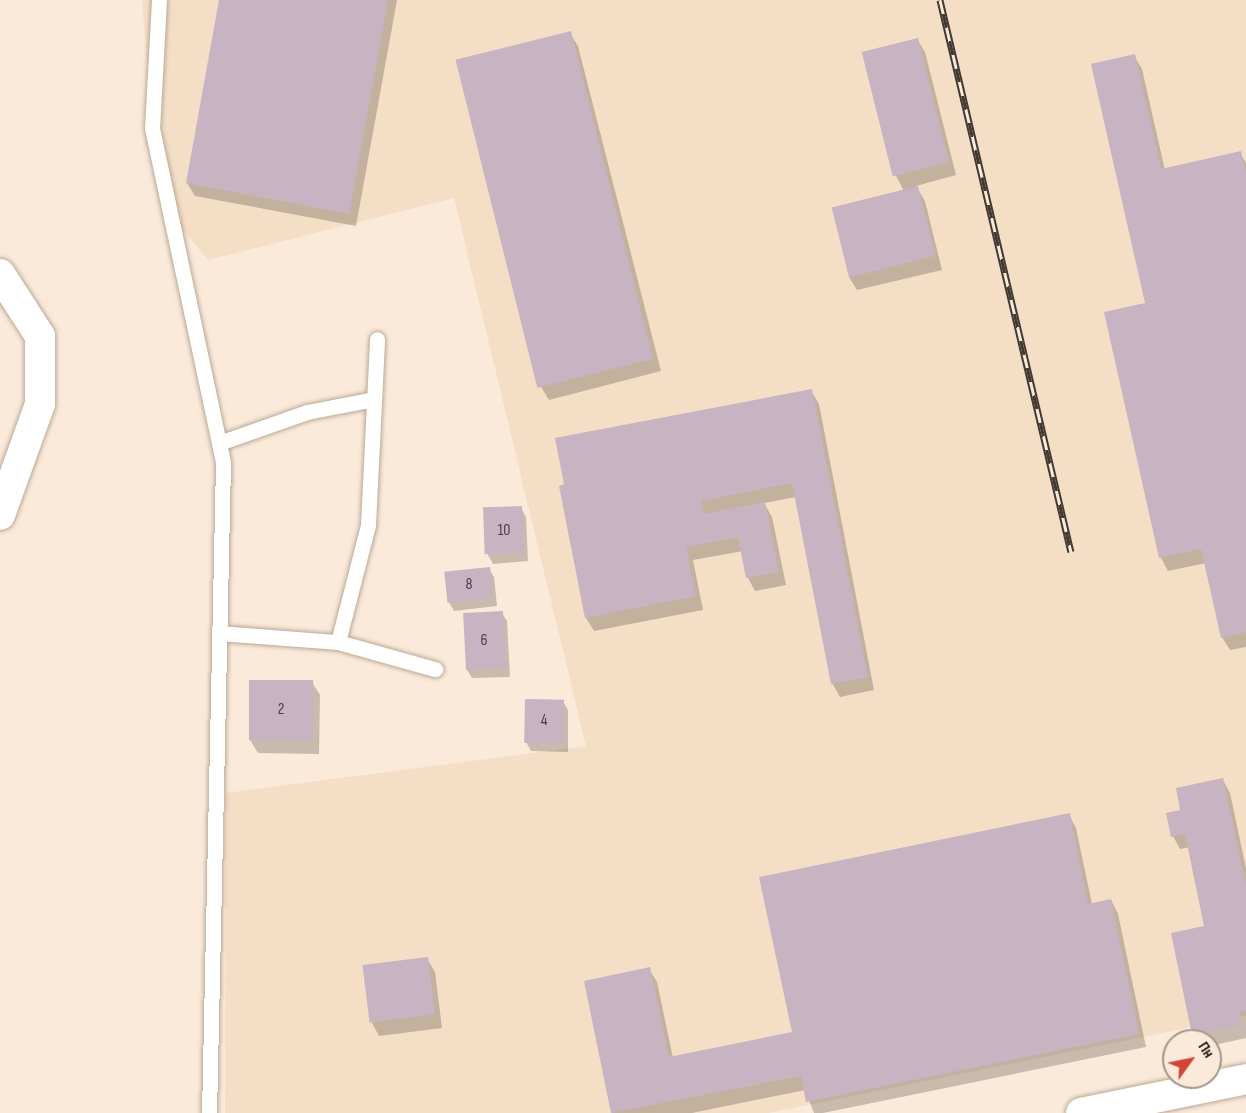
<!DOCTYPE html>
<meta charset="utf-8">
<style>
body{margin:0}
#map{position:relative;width:1246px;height:1113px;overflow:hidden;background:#fbead9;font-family:"Sofia Sans Condensed",sans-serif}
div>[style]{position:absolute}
.built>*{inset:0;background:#f4dec6}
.shadow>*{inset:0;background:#0003}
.building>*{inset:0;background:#c7b3c1;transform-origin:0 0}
.roads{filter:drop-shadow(0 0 2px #b9a998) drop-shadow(0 0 2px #b9a998)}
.service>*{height:15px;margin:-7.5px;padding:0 7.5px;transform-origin:7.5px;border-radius:7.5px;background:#fff}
.minor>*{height:30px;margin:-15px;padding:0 15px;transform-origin:15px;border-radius:15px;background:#fff}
.rail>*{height:7px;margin-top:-3.5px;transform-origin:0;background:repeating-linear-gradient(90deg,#fbead9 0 14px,#413a32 0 28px);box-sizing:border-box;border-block:2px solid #413a32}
span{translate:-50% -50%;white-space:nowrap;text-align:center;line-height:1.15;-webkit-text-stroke:4.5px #fbead9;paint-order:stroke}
.number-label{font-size:16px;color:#4a403f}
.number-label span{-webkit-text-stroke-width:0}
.north{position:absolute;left:1162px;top:1029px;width:60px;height:60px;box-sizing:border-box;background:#fbead9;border:2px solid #a3978a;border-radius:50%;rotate:57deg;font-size:16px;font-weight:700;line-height:24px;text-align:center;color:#201a14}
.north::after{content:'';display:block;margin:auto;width:21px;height:27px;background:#d34636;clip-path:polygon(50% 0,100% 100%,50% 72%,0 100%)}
</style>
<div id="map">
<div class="built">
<div style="clip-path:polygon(142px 0,1246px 0,1246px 1016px,769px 1113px,225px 1113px,226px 793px,586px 746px,454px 198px,208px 260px,158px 199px)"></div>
</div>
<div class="shadow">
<div style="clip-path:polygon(221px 0,397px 0,356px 226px,195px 196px,187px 183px)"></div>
<div style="clip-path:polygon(570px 33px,578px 46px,661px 371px,549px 400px,541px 387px)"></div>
<div style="clip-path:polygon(917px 39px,925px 52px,956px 175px,916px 186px,925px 201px,942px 270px,857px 290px,849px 277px,904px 191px,896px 176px,864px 53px)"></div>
<div style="clip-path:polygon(1134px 56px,1142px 69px,1165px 170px,1240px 153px,1246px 163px,1246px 647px,1230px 650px,1222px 637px,1206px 563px,1168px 571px,1161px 558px,1106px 313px,1147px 304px)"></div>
<div style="clip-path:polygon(811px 391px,819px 404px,874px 690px,840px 697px,832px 683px,796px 497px,764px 503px,772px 517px,786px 585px,755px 591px,748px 578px,743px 551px,693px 560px,703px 610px,594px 631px,586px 618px,561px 487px)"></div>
<div style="clip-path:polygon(521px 508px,526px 517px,528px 561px,493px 564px,488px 555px,485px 510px)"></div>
<div style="clip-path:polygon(489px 569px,494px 577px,497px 606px,454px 611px,449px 602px)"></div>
<div style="clip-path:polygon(502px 613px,507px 621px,510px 677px,472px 678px,467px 670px)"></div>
<div style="clip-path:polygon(312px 682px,320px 695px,319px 754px,258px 753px,250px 740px)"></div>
<div style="clip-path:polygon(563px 701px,568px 710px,568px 752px,531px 751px,526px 742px)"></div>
<div style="clip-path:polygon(1223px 780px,1230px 793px,1246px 868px,1246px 1038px,1210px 1046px,1210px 1041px,1197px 1041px,1193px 1035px,1206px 927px,1190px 847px,1180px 849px,1173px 836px,1182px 811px)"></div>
<div style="clip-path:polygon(1069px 815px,1076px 828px,1092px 904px,1111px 900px,1118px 914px,1146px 1047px,823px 1113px,814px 1113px,805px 1090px,692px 1113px,612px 1113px,585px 982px,649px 969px,657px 982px,673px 1058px,793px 1033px)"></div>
<div style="clip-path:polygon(427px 959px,435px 972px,442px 1028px,379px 1036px,372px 1023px)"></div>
</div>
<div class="building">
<div style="clip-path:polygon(219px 0,388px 0,349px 214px,186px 183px)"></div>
<div style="left:571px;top:31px;width:338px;height:119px;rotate:76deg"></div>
<div style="left:918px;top:38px;width:128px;height:58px;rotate:76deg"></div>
<div style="clip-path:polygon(1135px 54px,1161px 169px,1241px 151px,1246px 174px,1246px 632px,1221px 638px,1201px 549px,1159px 558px,1104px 312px,1145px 303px,1091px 64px)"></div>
<div style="left:918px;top:186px;width:72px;height:89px;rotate:76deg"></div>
<div style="clip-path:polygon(812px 389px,868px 677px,831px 684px,792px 483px,701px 501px,704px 514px,765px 502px,779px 572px,746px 578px,738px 537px,686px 547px,696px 596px,585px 618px,559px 486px,564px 484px,555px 438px)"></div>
<div style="left:522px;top:506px;width:47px;height:39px;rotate:88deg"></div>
<div style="left:490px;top:567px;width:31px;height:46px;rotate:84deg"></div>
<div style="left:503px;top:611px;width:57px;height:40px;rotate:87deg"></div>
<div style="left:249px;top:680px;width:64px;height:60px"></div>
<div style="left:525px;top:699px;width:39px;height:44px;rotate:1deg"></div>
<div style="clip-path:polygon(1223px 778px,1246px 886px,1246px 1011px,1240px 1012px,1242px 1025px,1192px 1035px,1171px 933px,1204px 926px,1185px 834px,1171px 837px,1166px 813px,1180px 810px,1176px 788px)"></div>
<div style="clip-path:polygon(1070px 813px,1088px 904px,1111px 899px,1139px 1034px,806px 1102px,801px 1076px,611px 1113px,584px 981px,650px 967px,669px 1057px,792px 1032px,759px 877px)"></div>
<div style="left:428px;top:957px;width:58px;height:66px;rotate:83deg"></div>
</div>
<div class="roads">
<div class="service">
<div style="left:159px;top:0;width:128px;rotate:93.1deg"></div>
<div style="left:152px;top:128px;width:342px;rotate:78deg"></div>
<div style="left:223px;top:463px;width:650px;rotate:91.23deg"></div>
<div style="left:219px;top:443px;width:93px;rotate:-19.4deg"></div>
<div style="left:307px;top:412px;width:68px;rotate:-11deg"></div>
<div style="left:220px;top:633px;width:118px;rotate:4.4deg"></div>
<div style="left:338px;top:642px;width:121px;rotate:-75.6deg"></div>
<div style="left:368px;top:525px;width:186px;rotate:-87.2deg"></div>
<div style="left:338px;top:642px;width:101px;rotate:15.6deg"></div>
</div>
<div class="minor">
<div style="left:0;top:274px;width:74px;rotate:57.2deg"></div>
<div style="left:40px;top:336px;width:68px;rotate:90deg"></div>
<div style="left:40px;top:404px;width:118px;rotate:109.8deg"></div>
<div style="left:1081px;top:1113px;width:168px;rotate:-11.6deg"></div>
</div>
</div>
<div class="rail">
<div style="left:940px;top:0;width:567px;rotate:76.65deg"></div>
</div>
<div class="number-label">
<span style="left:504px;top:531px">10</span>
<span style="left:469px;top:585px">8</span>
<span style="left:484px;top:641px">6</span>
<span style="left:281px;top:710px">2</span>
<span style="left:544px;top:721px">4</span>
</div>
<div class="north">Пн</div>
</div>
